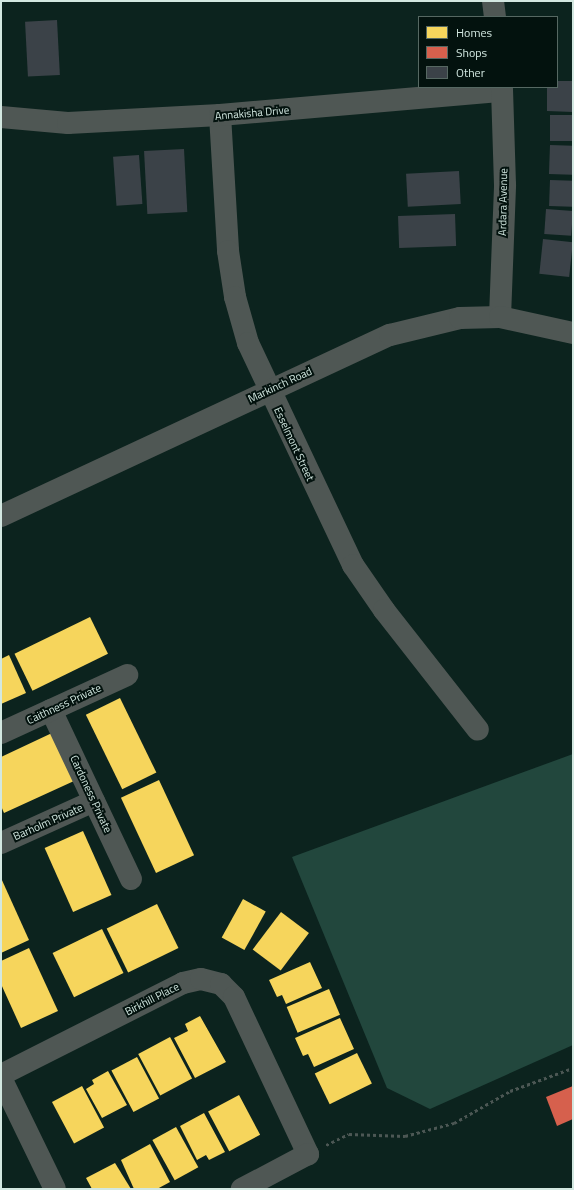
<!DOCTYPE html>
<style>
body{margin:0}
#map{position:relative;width:574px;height:1190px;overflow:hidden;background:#0c231e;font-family:"Titillium Web",sans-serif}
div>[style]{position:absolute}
.green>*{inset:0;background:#22473d}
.homes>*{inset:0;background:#f6d55c;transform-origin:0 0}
.shops>*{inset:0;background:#d6604d}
.building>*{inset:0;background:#3b4248;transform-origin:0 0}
.path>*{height:2.5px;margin-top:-1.25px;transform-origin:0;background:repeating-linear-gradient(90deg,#4c5754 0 3px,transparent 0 6px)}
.minor>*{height:22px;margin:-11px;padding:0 11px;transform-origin:11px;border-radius:11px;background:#4f5754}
span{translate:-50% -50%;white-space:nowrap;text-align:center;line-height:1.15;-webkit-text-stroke:4px #03120e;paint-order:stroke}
.street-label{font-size:11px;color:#d3e8e1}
.frame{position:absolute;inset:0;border:2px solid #d3e8e1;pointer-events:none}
.legend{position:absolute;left:418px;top:16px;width:140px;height:72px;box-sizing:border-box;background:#03120e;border:1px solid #566862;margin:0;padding:5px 7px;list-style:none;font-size:12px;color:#d3e8e1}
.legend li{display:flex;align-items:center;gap:8px;height:20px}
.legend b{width:20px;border:1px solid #566862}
</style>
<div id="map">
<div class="green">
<div style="clip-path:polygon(573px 754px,573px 1045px,430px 1109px,387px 1088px,292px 857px)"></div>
</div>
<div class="homes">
<div style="left:90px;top:617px;width:41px;height:84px;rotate:64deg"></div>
<div style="clip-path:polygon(9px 655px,26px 693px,1px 704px,1px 659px)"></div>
<div style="left:120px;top:698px;width:83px;height:38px;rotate:64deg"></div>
<div style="clip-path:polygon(52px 733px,74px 781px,4px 813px,1px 806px,1px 757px)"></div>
<div style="left:159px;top:780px;width:83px;height:42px;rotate:65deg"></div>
<div style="left:83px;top:831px;width:70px;height:42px;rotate:66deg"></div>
<div style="clip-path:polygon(1px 878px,29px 940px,1px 953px)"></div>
<div style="left:243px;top:899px;width:26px;height:44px;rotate:29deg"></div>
<div style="left:157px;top:904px;width:49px;height:56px;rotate:64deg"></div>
<div style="left:281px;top:912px;width:35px;height:47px;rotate:37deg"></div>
<div style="left:102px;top:929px;width:49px;height:55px;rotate:64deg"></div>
<div style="clip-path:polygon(29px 948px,58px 1011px,21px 1028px,1px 984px,1px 961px)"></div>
<div style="clip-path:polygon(310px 962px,322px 988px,286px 1004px,282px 995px,277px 997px,269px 980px)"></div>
<div style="left:329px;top:989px;width:28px;height:46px;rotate:67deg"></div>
<div style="clip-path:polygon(200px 1016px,226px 1062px,195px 1078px,174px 1038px,188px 1031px,185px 1024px)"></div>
<div style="clip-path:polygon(340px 1018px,354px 1049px,314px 1067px,308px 1054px,303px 1056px,295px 1038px)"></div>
<div style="left:170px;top:1037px;width:47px;height:36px;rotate:62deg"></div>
<div style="left:357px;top:1053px;width:34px;height:47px;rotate:64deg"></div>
<div style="left:137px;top:1057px;width:47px;height:29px;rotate:62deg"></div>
<div style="clip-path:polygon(108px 1071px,127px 1105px,102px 1118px,86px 1089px,94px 1084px,92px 1080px)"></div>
<div style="left:82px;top:1086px;width:47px;height:34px;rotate:62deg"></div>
<div style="left:239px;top:1095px;width:45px;height:35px;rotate:62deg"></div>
<div style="clip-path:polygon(204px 1113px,225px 1152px,209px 1160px,206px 1155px,197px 1160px,180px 1126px)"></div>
<div style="left:176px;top:1127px;width:46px;height:27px;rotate:61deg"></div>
<div style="clip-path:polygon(150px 1144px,170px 1182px,157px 1189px,134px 1189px,121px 1160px)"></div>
<div style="clip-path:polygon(115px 1163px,131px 1189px,92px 1189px,86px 1178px)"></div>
</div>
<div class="shops">
<div style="clip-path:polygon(573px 1086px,573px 1119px,557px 1126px,546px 1097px)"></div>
</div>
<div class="building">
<div style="left:57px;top:20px;width:55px;height:32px;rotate:87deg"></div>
<div style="clip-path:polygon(557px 81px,573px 81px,573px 112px,547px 111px,547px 87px,557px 87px)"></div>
<div style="left:550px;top:115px;width:23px;height:26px"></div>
<div style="left:550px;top:145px;width:23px;height:29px;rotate:2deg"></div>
<div style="left:184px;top:149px;width:63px;height:40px;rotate:87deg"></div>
<div style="left:139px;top:155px;width:49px;height:26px;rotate:86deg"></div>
<div style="left:459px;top:171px;width:33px;height:53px;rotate:87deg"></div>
<div style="left:550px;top:180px;width:23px;height:26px;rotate:2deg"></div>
<div style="left:546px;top:209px;width:27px;height:25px;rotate:4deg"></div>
<div style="left:455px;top:214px;width:32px;height:57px;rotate:88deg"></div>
<div style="left:543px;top:239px;width:30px;height:35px;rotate:6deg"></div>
</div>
<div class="path">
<div style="left:326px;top:1145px;width:25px;rotate:-26deg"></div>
<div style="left:349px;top:1134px;width:56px;rotate:2deg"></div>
<div style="left:405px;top:1136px;width:51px;rotate:-14.9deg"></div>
<div style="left:454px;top:1123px;width:64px;rotate:-29.7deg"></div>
<div style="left:510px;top:1091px;width:67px;rotate:-20.1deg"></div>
</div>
<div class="minor">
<div style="left:493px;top:1px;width:16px;rotate:83deg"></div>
<div style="left:220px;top:115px;width:136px;rotate:86.6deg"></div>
<div style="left:228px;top:251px;width:47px;rotate:81.3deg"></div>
<div style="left:235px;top:297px;width:48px;rotate:74.2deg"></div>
<div style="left:248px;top:343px;width:246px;rotate:64.7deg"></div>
<div style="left:353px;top:565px;width:55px;rotate:55.4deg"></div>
<div style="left:384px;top:610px;width:152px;rotate:51.9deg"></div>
<div style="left:1px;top:117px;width:67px;rotate:5.1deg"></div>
<div style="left:68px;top:123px;width:152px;rotate:-3deg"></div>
<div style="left:220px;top:115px;width:283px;rotate:-4.9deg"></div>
<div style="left:500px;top:317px;width:132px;rotate:-87.8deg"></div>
<div style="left:505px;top:185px;width:98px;rotate:-91.8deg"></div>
<div style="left:1px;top:516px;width:429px;rotate:-25deg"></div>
<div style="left:390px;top:335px;width:72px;rotate:-13.7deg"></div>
<div style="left:460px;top:318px;width:40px;rotate:-1.4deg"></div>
<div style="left:500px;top:317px;width:75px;rotate:12.4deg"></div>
<div style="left:51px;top:710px;width:187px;rotate:64.7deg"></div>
<div style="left:1px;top:733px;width:139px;rotate:-24.7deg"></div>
<div style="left:1px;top:843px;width:102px;rotate:-24.3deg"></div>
<div style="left:1px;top:1075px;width:204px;rotate:-26.8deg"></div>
<div style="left:183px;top:983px;width:18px;rotate:-13deg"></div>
<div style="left:201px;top:979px;width:21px;rotate:14deg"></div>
<div style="left:221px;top:984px;width:18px;rotate:45deg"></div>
<div style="left:234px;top:997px;width:174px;rotate:64.8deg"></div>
<div style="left:308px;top:1154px;width:75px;rotate:152.1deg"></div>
<div style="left:1px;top:1078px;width:123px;rotate:64.1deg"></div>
</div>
<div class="street-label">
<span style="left:252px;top:113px;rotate:-5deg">Annakisha Drive</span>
<span style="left:503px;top:202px;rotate:-89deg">Ardara Avenue</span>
<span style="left:280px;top:385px;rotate:-25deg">Markinch Road</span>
<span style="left:294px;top:444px;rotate:65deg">Esselmont Street</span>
<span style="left:64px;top:704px;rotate:-25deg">Caithness Private</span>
<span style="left:91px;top:794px;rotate:65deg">Cardoness Private</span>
<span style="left:48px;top:822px;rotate:-24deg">Barholm Private</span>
<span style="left:152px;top:999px;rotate:-27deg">Birkhill Place</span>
</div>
<div class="frame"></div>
<ul class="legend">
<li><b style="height:11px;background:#f6d55c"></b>Homes</li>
<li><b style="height:11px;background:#d6604d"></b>Shops</li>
<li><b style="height:11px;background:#3b4248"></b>Other</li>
</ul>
</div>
